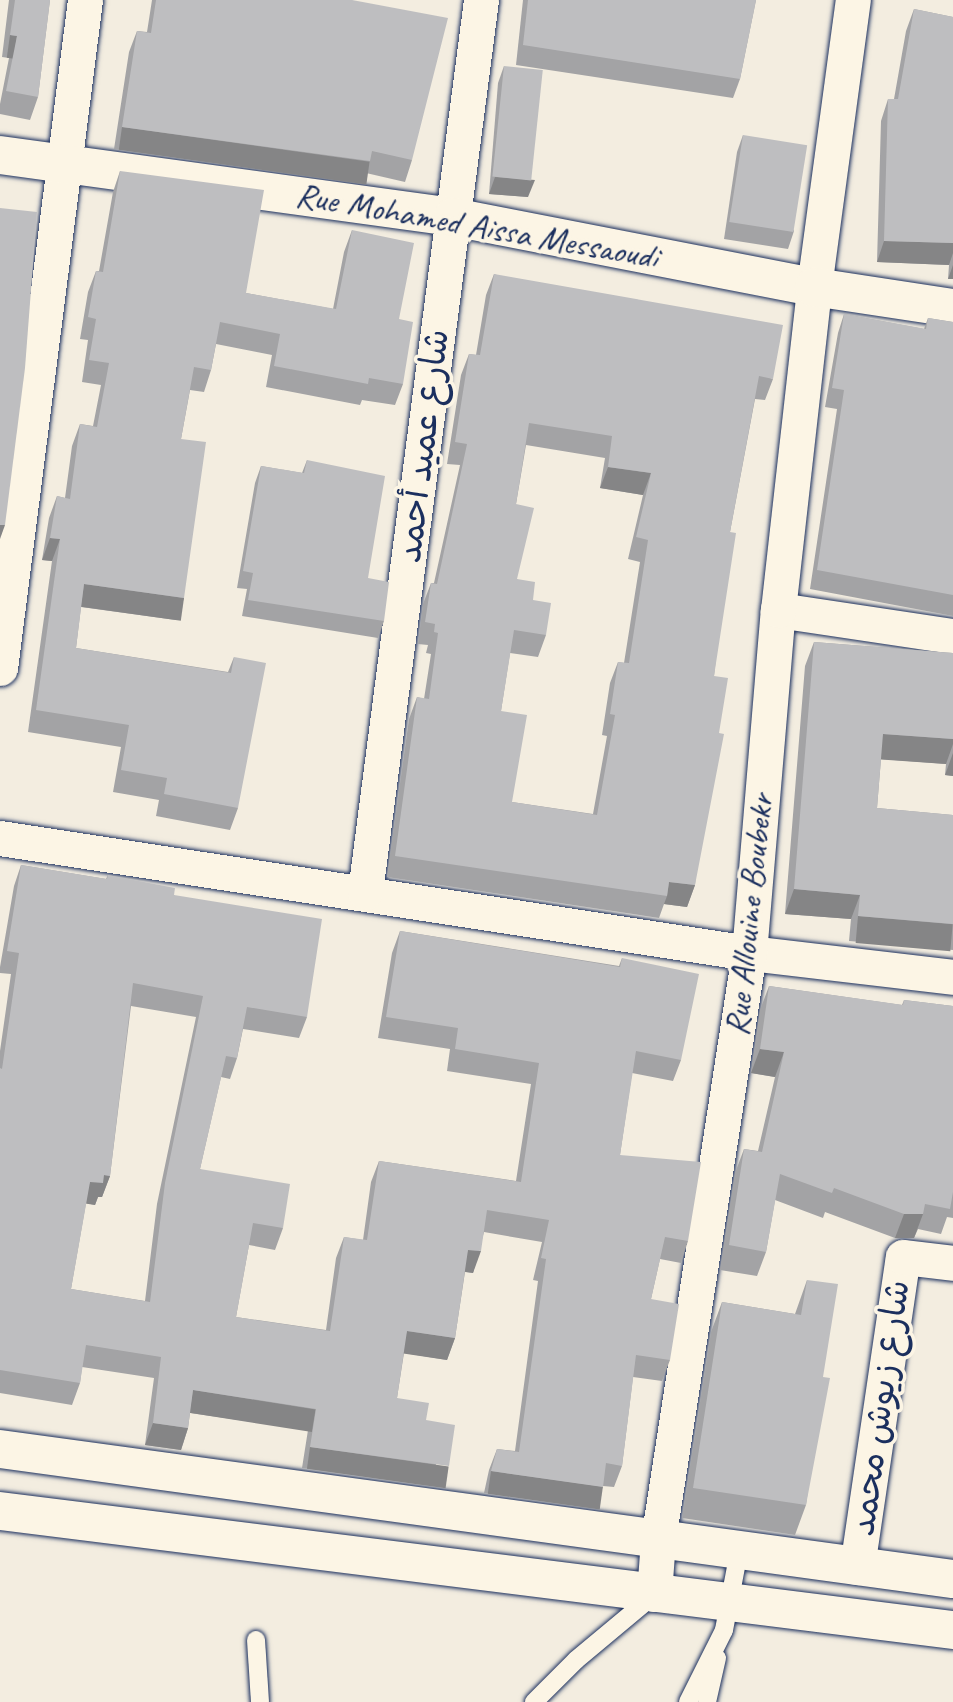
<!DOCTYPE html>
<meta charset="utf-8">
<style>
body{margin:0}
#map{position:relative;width:953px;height:1702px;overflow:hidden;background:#f3ede0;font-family:Caveat,"Playpen Sans Arabic",sans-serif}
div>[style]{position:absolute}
.roads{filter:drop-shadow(0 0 2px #1b2f5e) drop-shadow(0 0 2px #1b2f5e)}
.lane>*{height:18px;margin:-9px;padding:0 9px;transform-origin:9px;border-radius:9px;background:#fcf5e5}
.street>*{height:35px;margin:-17.5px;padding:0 17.5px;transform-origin:17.5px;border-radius:17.5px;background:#fcf5e5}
.secondary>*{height:38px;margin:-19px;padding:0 19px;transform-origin:19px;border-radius:19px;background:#fcf5e5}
.wall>*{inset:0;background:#a3a3a5}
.shaded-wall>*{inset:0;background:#858586;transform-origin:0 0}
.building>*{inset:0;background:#bebec0;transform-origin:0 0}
span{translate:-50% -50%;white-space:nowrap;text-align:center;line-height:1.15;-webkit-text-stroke:7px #fcf5e5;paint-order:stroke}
.street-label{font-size:35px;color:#1b2f5e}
</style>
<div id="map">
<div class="roads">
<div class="lane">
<div style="left:256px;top:1640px;width:62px;rotate:86.3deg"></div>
<div style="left:534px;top:1702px;width:59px;rotate:-45deg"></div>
<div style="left:576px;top:1660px;width:102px;rotate:-39.8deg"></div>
<div style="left:688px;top:1702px;width:80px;rotate:-63.4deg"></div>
<div style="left:724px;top:1630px;width:80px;rotate:-79.2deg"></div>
<div style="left:707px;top:1702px;width:45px;rotate:-77.2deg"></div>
</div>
<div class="street">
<div style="left:778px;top:610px;width:177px;rotate:8.5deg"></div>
<div style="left:0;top:668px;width:673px;rotate:-82.75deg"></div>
<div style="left:0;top:838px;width:758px;rotate:8.73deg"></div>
<div style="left:749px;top:953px;width:205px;rotate:6.7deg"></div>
<div style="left:365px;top:892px;width:900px;rotate:-82.59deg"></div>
<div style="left:857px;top:1567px;width:313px;rotate:-81.6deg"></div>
<div style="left:903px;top:1257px;width:50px;rotate:6.8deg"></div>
<div style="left:654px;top:1594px;width:54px;rotate:-85.8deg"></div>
<div style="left:658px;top:1540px;width:594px;rotate:-81.19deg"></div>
<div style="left:749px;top:953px;width:344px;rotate:-85.2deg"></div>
<div style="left:778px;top:610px;width:325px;rotate:-83.6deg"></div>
<div style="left:814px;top:287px;width:290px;rotate:-82.3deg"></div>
</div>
<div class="secondary">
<div style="left:0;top:155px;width:457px;rotate:7.8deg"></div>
<div style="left:453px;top:217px;width:368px;rotate:11deg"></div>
<div style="left:814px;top:287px;width:141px;rotate:8.6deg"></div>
<div style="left:0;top:1449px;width:962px;rotate:7.77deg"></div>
<div style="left:0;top:1511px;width:960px;rotate:7.12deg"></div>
</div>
</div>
<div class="wall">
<div style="clip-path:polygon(9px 0,50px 0,38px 97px,30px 120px,0 114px,0 104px,9px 58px,2px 57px)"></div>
<div style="clip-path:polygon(152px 0,352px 0,412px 160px,405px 182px,366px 173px,362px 183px,114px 149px,129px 52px,137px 31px,147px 32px)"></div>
<div style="clip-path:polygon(523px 0,756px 0,740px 79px,733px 98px,516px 65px)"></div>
<div style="clip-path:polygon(914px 9px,953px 17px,953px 279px,948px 279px,949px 265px,877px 262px,881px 121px,888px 99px,894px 99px,906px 31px)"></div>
<div style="clip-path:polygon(504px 66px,528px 197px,489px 194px,498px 83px)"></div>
<div style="clip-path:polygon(743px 135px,794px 231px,788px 249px,724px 239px,737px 152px)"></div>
<div style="clip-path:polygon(120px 171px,246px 293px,333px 309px,344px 252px,352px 230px,399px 319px,403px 384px,395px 405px,362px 400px,360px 405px,266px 387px,272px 355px,216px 344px,211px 370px,204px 392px,190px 390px,181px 439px,184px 598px,176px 620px,81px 607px,76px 648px,228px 672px,234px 657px,238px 808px,230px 830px,156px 816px,159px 800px,113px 792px,121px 747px,28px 732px,52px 561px,42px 560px,49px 518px,57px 496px,65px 498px,72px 446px,80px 424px,93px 426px,101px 385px,82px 382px,88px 340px,80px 339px,88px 292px,96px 271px,99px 271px,113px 192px)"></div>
<div style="clip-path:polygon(evenodd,494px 274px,773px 379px,765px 400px,755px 399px,730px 532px,714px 676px,695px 885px,687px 907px,664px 904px,659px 918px,387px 877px,409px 719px,417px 697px,424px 699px,431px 654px,426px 653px,428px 645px,418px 644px,423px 604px,431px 583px,434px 583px,460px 465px,447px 464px,461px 375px,469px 354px,476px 355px,486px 295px,494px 274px,526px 445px,605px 458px,600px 488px,643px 495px,628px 559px,640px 562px,624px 663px,618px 662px,610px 683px,602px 735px,607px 736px,593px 814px,512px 802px,501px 711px,510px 653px,538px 657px,546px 635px,533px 600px,517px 579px,516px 504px,526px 445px)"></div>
<div style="clip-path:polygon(844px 314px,924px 329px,928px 318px,953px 322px,953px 616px,810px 589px,837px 409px,825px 407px,838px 333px)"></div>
<div style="clip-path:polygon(307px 460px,368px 578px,384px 621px,378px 638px,242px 616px,247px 589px,237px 588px,255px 483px,261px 466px,302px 473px)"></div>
<div style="clip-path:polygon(814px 642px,953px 653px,953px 776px,945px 775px,946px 764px,881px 759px,877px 808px,953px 815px,953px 950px,849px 941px,851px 919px,785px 914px,805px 666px)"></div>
<div style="clip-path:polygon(evenodd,21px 865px,106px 879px,108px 875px,174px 895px,307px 1017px,299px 1038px,243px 1029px,237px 1058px,230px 1079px,221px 1077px,200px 1169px,283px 1228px,275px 1250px,249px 1245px,236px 1317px,326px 1330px,336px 1258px,344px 1237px,363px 1240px,371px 1182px,379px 1161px,516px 1181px,531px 1084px,447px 1071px,450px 1049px,378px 1038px,392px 953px,400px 931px,619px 966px,622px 958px,681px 1060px,673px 1081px,632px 1073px,620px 1155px,688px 1241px,681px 1263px,660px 1259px,651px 1299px,670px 1360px,662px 1381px,633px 1377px,622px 1466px,614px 1487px,603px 1486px,595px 1508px,484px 1493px,489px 1470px,497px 1449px,515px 1451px,538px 1281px,533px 1280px,542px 1242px,484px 1232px,473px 1273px,465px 1272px,455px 1338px,447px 1360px,404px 1353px,397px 1398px,426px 1420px,441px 1487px,302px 1468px,308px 1430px,190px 1413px,188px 1428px,181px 1450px,145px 1445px,154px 1378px,82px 1367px,80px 1383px,72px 1405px,0 1393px,0 1051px,11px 974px,0 973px,0 967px,14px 886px,21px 865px,131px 1006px,196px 1017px,157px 1204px,145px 1301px,71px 1289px,86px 1203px,95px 1205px,98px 1197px,102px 1197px,110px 1176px,131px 1006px)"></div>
<div style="clip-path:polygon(769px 986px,902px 1005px,904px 1000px,953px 1006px,953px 1218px,947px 1217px,941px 1234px,918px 1229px,914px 1238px,895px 1238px,825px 1212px,823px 1218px,775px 1200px,766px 1252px,757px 1276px,720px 1270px,735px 1173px,744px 1149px,758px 1151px,775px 1077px,751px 1073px,760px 1010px)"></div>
<div style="clip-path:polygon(807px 1280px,823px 1377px,806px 1505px,795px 1535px,682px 1518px,711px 1332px,722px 1302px,795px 1314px)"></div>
</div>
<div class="shaded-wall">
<div style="left:10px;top:35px;width:7px;height:23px;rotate:8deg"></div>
<div style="left:122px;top:127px;width:250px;height:23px;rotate:8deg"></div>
<div style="clip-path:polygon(495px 177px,535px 180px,528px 197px,489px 194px)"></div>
<div style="clip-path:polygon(884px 241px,953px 243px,953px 253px,949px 265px,877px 262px)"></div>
<div style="clip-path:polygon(953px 265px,953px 279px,948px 279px)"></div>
<div style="clip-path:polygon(608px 467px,651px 473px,643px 495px,600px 488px)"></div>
<div style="clip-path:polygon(0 525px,5px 525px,0 539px)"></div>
<div style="clip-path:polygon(50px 538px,60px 539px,52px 561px,42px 560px)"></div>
<div style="left:84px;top:584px;width:101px;height:23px;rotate:8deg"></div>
<div style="clip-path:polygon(883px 734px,953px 739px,953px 744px,946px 764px,874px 759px)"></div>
<div style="clip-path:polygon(953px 753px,953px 776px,945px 775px)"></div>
<div style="clip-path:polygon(669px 882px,695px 885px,687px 907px,664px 904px,667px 896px)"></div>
<div style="clip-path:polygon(794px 889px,860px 895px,851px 919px,785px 914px)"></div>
<div style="left:858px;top:916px;width:95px;height:27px;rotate:5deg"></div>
<div style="clip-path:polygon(760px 1049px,784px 1052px,775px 1077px,751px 1073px)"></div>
<div style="clip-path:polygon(104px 1175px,110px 1176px,102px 1197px,98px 1197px,95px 1205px,82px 1203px,90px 1182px)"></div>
<div style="clip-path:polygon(904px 1214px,923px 1214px,914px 1238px,895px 1238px)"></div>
<div style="clip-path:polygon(468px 1250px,481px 1251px,473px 1273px,460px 1271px)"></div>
<div style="clip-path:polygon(407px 1331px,455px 1338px,447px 1360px,400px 1353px)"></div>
<div style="left:193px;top:1390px;width:124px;height:23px;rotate:9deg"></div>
<div style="clip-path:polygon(153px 1423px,188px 1428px,181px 1450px,145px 1445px)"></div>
<div style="left:310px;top:1447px;width:140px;height:22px;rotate:8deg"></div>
<div style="left:491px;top:1471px;width:113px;height:23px;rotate:8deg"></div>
</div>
<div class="building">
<div style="clip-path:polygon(15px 0,50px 0,38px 97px,6px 91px,17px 36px,10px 35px)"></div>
<div style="clip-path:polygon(156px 0,352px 0,448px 18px,412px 160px,372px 151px,370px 161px,122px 127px,137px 31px,151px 33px)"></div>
<div style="clip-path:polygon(528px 0,756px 0,740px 79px,523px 45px)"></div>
<div style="clip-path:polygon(914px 9px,953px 17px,953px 243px,884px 241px,888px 99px,898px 99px)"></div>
<div style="left:504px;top:66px;width:39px;height:111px;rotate:6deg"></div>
<div style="left:743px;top:135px;width:65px;height:88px;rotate:9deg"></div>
<div style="clip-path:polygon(120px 171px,264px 190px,246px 293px,336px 309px,352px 230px,414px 243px,399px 319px,413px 322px,403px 384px,369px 378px,368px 384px,274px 366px,280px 334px,220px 322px,211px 370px,194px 367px,181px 439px,206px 442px,184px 598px,84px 584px,76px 648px,231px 673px,234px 657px,266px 663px,238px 808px,164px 794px,167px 778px,121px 770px,129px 725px,36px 710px,60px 539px,50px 538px,57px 496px,70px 499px,80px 424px,97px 427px,109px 363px,89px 360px,96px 319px,88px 317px,96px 271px,103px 272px)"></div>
<div style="clip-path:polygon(0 208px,37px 212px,25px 368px,5px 525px,0 525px)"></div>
<div style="clip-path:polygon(evenodd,494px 274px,783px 325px,773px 379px,759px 376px,730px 532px,736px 533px,714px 676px,728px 678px,719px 733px,724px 734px,695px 885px,669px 882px,667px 896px,395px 856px,417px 697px,429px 699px,438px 633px,434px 632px,435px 624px,425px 622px,431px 583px,437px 584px,467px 444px,455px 442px,469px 354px,480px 355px,494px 274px,529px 423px,612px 436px,608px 467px,651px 473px,636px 537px,648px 540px,629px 663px,618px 662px,610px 714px,615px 715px,597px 815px,512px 802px,527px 715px,501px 711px,514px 630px,546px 635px,551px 603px,533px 600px,535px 582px,517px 579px,534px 508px,516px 504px,529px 423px)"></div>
<div style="clip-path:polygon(844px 314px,926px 329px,928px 318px,953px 322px,953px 595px,817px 570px,844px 390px,832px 388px)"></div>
<div style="clip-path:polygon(307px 460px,385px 476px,368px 578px,389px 582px,384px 621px,248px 600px,253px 573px,243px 571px,261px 466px,304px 473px)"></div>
<div style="clip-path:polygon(814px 642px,953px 653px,953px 739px,883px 734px,877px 808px,953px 815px,953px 924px,858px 916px,860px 895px,794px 889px)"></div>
<div style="clip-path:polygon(evenodd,21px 865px,107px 879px,108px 875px,175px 888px,174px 895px,322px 919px,307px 1017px,247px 1007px,237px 1058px,226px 1056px,200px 1169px,290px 1184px,283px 1228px,253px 1223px,236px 1317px,330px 1331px,344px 1237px,367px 1240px,379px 1161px,521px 1182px,539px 1063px,455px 1049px,458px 1028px,386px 1017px,400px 931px,620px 967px,622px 958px,699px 974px,681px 1060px,636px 1051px,620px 1155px,701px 1162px,688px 1241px,665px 1237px,651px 1299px,679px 1304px,670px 1360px,636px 1355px,622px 1466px,606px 1463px,603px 1487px,491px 1471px,497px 1449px,519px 1452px,546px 1259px,541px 1258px,549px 1220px,487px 1210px,481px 1251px,468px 1250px,455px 1338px,407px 1331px,397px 1398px,429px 1403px,426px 1420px,455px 1425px,449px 1466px,310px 1447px,316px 1409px,193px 1390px,188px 1428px,153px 1423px,161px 1357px,86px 1345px,80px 1383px,0 1370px,0 1068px,2px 1069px,19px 953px,7px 951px,21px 865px,133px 983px,203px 996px,165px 1183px,150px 1302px,71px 1289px,90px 1182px,103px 1183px,104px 1175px,110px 1176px,133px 983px)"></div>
<div style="clip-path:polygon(769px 986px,903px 1005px,904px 1000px,953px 1006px,953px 1192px,950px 1209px,925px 1204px,923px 1214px,904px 1214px,834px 1188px,832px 1193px,780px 1174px,766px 1252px,729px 1245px,744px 1149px,762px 1152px,784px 1052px,760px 1049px)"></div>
<div style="clip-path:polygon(807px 1280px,838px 1284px,823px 1377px,830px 1378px,806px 1505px,693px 1488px,722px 1302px,801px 1315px)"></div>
</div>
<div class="street-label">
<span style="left:477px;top:226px;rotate:10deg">Rue Mohamed Aissa Messaoudi</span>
<span style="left:423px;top:446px;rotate:-83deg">شارع عميد أحمد</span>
<span style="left:749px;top:915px;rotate:-84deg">Rue Allouine Boubekr</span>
<span style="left:880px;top:1408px;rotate:-82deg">شارع زيوش محمد</span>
</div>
</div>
